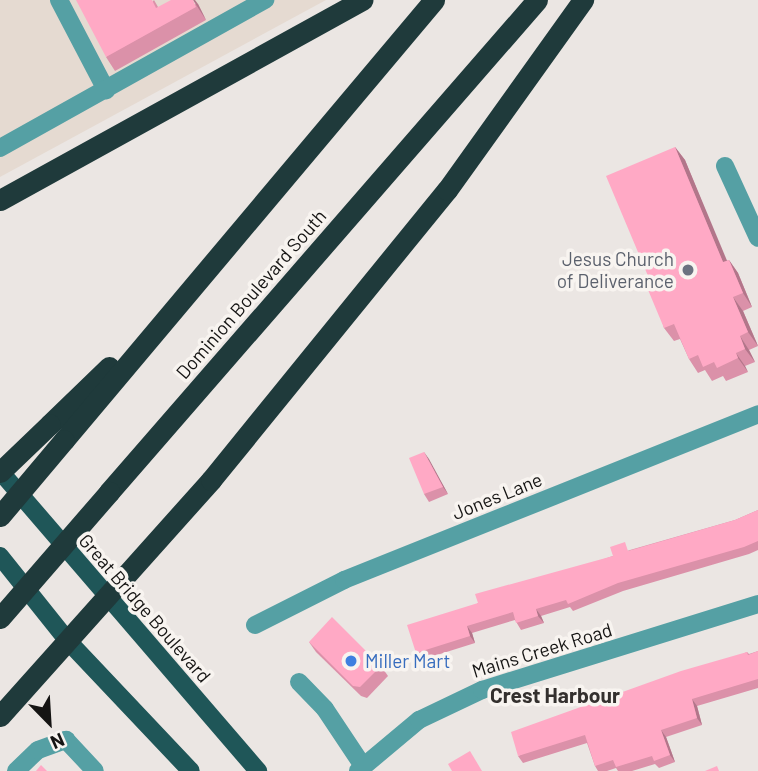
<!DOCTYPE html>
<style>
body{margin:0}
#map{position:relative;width:758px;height:771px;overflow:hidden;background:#ebe6e3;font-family:Barlow,sans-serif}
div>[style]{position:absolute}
.built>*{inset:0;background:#e5dad1}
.minor>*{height:18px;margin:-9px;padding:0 9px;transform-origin:9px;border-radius:9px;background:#55a0a4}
.major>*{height:18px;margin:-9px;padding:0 9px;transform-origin:9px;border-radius:9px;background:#1f5658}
.highway>*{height:21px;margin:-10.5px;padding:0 10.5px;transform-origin:10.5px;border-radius:10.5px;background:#1f3a3b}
.highway-bridge>*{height:21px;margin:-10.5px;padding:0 10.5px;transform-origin:10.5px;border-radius:10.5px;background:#1f3a3b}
.wall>*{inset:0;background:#db91a9}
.shaded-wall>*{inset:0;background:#b2768a}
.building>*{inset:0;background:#ffa9c5}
.dots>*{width:19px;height:19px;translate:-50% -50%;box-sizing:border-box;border:4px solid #f8f4f0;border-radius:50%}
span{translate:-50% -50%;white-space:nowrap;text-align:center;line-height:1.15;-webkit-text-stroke:7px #f8f4f0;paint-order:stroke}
.worship-label{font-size:19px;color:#5b616d}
.right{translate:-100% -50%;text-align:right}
.street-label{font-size:19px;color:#151413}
.shop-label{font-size:19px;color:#366cbe}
.left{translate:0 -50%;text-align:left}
.neighbourhood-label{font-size:21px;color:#34302e;font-weight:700}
.north{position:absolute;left:14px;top:687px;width:70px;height:70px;-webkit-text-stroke:5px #f8f4f0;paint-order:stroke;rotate:156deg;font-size:19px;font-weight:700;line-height:28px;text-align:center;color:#151413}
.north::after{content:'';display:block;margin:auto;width:24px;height:32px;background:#151413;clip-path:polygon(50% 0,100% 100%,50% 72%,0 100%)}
</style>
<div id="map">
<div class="built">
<div style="clip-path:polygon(0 0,326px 0,0 177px)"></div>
</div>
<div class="minor">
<div style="left:59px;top:0;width:102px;rotate:62.4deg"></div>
<div style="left:0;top:148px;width:304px;rotate:-29.2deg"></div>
<div style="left:725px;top:166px;width:79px;rotate:65.4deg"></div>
<div style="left:255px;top:625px;width:100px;rotate:-26.8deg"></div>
<div style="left:344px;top:580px;width:446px;rotate:-21.8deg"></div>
<div style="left:299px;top:682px;width:37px;rotate:46deg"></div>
<div style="left:325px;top:709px;width:69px;rotate:56.3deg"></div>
<div style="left:16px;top:771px;width:30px;rotate:-44deg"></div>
<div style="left:38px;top:750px;width:30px;rotate:-20deg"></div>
<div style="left:66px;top:740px;width:42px;rotate:46.9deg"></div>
<div style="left:358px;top:771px;width:80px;rotate:-39.9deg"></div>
<div style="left:419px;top:720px;width:70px;rotate:-25.5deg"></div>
<div style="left:482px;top:690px;width:289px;rotate:-17.3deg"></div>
</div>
<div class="major">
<div style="left:0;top:471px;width:396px;rotate:49.3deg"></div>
<div style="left:0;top:556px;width:107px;rotate:51.4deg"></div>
<div style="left:67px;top:640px;width:180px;rotate:46.6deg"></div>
</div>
<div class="highway">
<div style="left:0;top:200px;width:414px;rotate:-28.9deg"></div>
<div style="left:50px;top:424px;width:82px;rotate:-44deg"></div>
<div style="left:64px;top:440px;width:575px;rotate:-49.94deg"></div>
<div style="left:109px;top:492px;width:652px;rotate:-48.98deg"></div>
<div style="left:0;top:716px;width:317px;rotate:-48.2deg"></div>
<div style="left:211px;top:480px;width:374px;rotate:-50.9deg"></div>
<div style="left:447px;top:190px;width:234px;rotate:-54.4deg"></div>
</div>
<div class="highway-bridge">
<div style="left:0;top:472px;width:69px;rotate:-43.8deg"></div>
<div style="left:0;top:516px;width:99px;rotate:-49.9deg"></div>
<div style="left:0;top:618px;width:167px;rotate:-49.1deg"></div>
</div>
<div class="wall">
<div style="clip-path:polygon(154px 0,158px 7px,198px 4px,206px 20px,115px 71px,106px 57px)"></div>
<div style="clip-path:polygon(675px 147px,685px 160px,726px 261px,729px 260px,738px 273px,752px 307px,743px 311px,758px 346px,749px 350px,755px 362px,745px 366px,748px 372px,726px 381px,723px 376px,712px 381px,705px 370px,698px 373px,689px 359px,680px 339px,674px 341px,664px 328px,651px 283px)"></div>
<div style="clip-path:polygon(424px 452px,448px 494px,429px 502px,424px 494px)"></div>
<div style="clip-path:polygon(758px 510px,758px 550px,749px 554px,623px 591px,573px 611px,570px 607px,541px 616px,544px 623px,521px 630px,515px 620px,472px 633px,475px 643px,421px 660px,416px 653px,478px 603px,630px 550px,735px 520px)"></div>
<div style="clip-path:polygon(309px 642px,381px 666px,388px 676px,367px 698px,361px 696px,316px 652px)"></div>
<div style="clip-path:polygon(758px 651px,758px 688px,697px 706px,702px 725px,666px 737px,675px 762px,659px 768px,655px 764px,632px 771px,618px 771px,616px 768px,607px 771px,598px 771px,595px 766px,587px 743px,523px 763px,518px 756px,747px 652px,749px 654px)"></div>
</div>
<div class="shaded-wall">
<div style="clip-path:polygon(193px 0,195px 0,198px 4px,206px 20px)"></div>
<div style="clip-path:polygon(675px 147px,685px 160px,733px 275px,723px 262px)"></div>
<div style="clip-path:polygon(729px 260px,738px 273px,752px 307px,743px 293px)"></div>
<div style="clip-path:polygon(733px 297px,743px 311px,758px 346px,748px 332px)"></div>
<div style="clip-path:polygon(740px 336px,749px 350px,755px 362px,745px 349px)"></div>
<div style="clip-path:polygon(736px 353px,745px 366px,748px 372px,738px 358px)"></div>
<div style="clip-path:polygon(424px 452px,429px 459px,448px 494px,443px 487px)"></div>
<div style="clip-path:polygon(536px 609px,541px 616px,544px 623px,538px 616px)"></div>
<div style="clip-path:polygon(467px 626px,472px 633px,475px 643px,470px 636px)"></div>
<div style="clip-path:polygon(692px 699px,697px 706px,702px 725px,697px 718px)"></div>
<div style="clip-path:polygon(661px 730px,666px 737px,675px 762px,670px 755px)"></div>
</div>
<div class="building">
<div style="clip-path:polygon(76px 0,152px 0,156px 8px,171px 0,193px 0,196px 7px,106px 57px)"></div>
<div style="clip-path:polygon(675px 147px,723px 262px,729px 260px,743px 293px,733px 297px,748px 332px,740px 336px,745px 349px,736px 353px,738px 358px,717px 368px,714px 362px,703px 367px,698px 355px,689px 359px,674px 324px,664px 328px,646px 285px,651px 283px,606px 176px)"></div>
<div style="clip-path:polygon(424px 452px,443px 487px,424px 494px,409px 458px)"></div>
<div style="clip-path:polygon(758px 510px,758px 541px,744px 547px,618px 583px,568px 604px,566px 600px,536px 609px,538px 616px,516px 623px,513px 612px,467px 626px,470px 636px,416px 653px,407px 625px,478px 603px,475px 594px,613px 556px,610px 547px,625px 542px,628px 551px,735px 520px)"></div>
<div style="clip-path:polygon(332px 617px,381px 666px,360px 687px,353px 686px,309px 642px)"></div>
<div style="clip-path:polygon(758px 651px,758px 679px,692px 699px,697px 718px,661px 730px,670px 755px,654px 761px,652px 756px,616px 767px,613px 760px,595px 766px,585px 735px,518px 756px,511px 732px,681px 671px,747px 652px,748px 655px)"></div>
<div style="clip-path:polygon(470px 751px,482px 771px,452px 771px,448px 764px)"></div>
<div style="clip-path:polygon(41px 765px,47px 771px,36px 771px)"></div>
<div style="clip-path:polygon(717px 766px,719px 771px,705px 771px)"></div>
</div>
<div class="dots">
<div style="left:688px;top:270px;background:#6b7280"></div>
<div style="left:351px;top:661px;background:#3f7fe0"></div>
</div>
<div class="worship-label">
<span class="right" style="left:674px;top:270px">Jesus Church<br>of Deliverance</span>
</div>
<div class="street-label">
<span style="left:251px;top:294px;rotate:-49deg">Dominion Boulevard South</span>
<span style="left:497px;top:496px;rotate:-22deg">Jones Lane</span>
<span style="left:145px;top:608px;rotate:49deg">Great Bridge Boulevard</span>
<span style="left:542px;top:650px;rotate:-17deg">Mains Creek Road</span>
</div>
<div class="shop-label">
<span class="left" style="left:365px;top:661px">Miller Mart</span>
</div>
<div class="neighbourhood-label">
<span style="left:555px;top:695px">Crest Harbour</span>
</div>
<div class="north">N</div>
</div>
